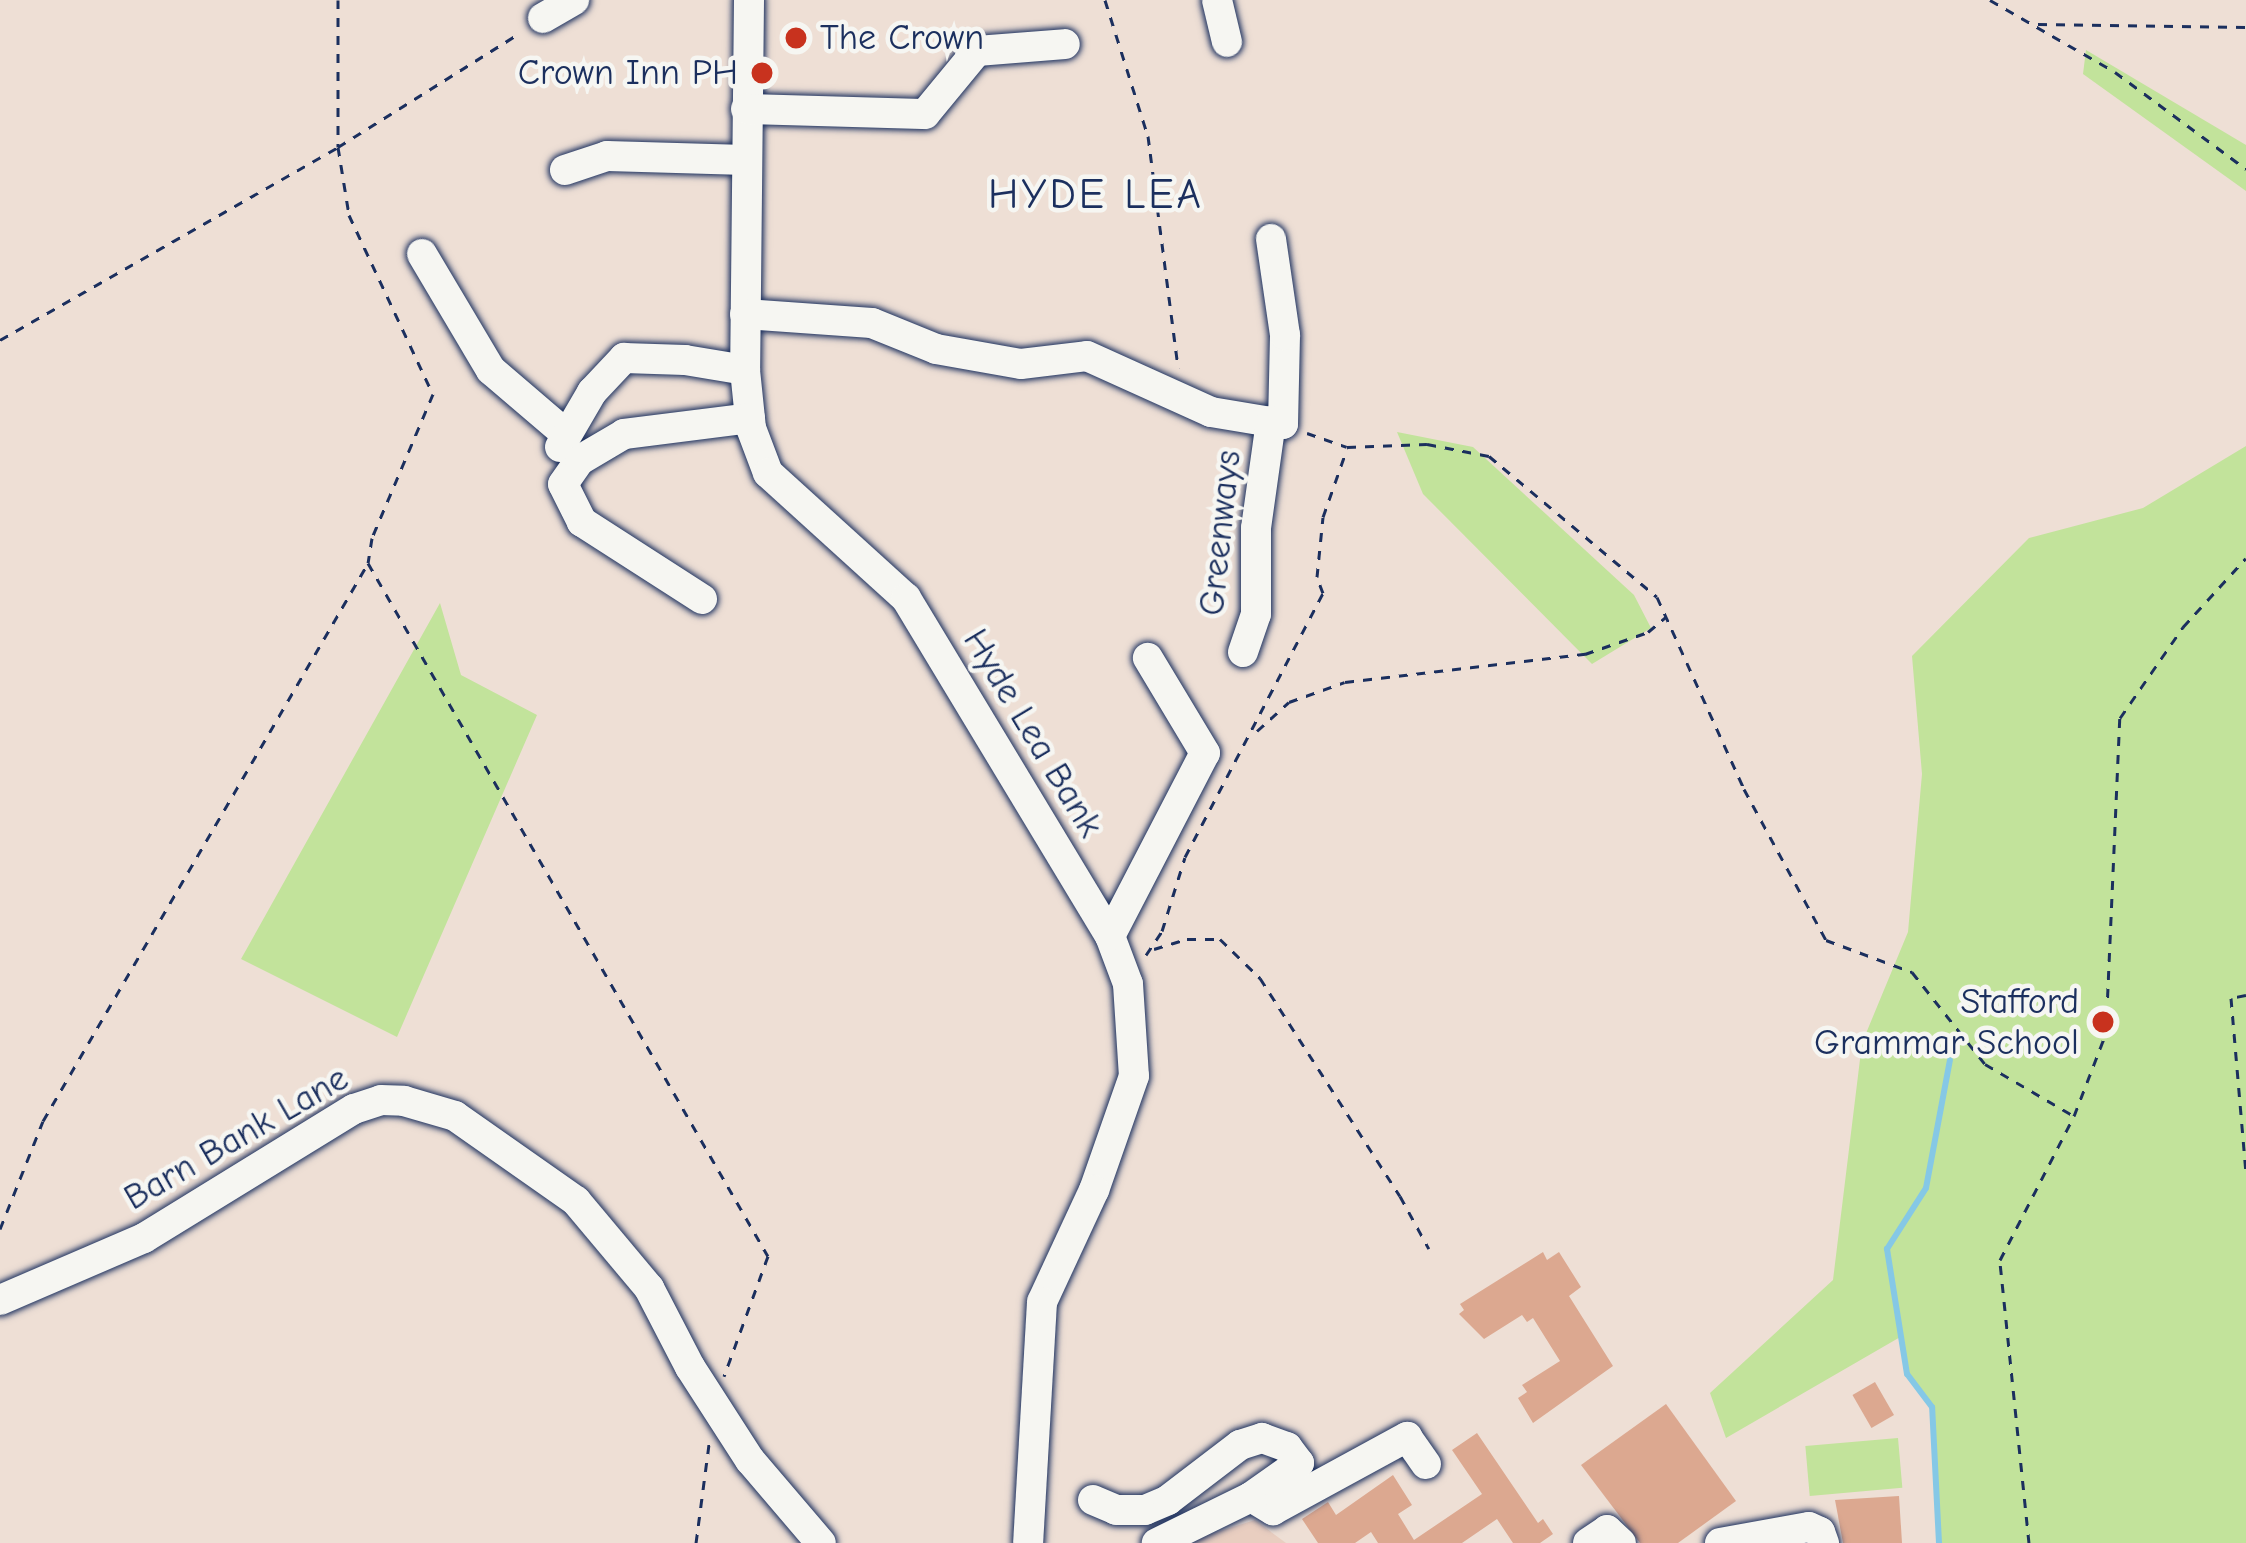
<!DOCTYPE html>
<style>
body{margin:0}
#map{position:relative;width:2246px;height:1543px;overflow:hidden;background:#eedfd5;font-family:"Comic Neue",sans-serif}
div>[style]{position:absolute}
.built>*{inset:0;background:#e9cec0}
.green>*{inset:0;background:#c2e39b;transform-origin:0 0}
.stream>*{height:6px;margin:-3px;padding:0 3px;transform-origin:3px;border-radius:3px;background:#85c8e6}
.building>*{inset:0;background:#dca890;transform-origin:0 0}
.path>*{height:3px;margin-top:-1.5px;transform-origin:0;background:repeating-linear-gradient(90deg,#1b2f5e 0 9px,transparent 0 18px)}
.roads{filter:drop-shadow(0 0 3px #1b2f5e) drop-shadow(0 0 3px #1b2f5e)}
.minor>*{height:30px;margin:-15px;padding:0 15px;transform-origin:15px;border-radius:15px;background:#f6f6f2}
.dots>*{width:33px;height:33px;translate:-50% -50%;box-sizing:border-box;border:6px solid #f6f6f2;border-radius:50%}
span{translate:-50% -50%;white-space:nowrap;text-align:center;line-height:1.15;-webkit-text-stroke:9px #f6f6f2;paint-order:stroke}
.poi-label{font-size:36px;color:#1b2f5e}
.left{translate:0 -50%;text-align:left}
.right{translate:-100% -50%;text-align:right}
.street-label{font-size:36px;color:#1b2f5e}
.quarter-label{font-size:42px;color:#1b2f5e;letter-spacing:3px}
</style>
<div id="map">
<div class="built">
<div style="clip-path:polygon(1255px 1520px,1286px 1543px,1192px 1543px,1198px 1538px)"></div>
</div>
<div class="green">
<div style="clip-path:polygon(2086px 50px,2246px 145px,2246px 191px,2083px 74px)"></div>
<div style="clip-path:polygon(1397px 432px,1473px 447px,1634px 595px,1651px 628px,1592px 664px,1423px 494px)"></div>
<div style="clip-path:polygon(2246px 446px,2246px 1543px,1939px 1543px,1932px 1407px,1907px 1374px,1902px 1336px,1726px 1438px,1710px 1393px,1833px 1280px,1862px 1043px,1908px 932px,1922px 774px,1912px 656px,2029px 538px,2143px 508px)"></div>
<div style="clip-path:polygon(440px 603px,461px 675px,537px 715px,397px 1037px,241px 959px)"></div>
<div style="left:1898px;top:1438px;width:50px;height:93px;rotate:85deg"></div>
</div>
<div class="stream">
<div style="left:1939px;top:1543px;width:136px;rotate:-92.9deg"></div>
<div style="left:1932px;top:1407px;width:41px;rotate:-127.1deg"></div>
<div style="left:1907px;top:1374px;width:127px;rotate:-99.1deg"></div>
<div style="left:1887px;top:1249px;width:72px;rotate:-57.4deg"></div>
<div style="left:1926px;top:1188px;width:130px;rotate:-79.4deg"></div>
</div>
<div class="building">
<div style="clip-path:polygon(1543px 1252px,1547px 1260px,1559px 1252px,1581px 1287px,1569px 1296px,1613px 1366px,1533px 1423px,1518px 1398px,1527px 1392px,1522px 1385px,1560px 1361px,1533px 1318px,1527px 1322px,1522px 1315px,1484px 1339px,1459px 1314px,1464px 1310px,1460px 1304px)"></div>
<div style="left:1875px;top:1382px;width:38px;height:26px;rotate:60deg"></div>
<div style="clip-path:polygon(1666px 1404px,1736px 1501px,1678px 1543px,1640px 1543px,1581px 1465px)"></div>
<div style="clip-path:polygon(1477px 1433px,1538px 1523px,1543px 1519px,1553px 1534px,1540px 1543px,1513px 1543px,1497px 1519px,1462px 1543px,1378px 1543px,1371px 1532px,1355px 1543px,1318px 1543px,1302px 1519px,1328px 1502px,1336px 1515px,1393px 1475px,1412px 1505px,1398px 1514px,1414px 1540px,1482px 1494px,1452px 1450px)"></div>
<div style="clip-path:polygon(1899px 1496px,1902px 1543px,1843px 1543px,1835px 1500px)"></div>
</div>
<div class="path">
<div style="left:338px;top:0;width:147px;rotate:90deg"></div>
<div style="left:338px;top:147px;width:69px;rotate:80.8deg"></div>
<div style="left:349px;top:215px;width:198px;rotate:64.9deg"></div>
<div style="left:433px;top:394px;width:156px;rotate:113deg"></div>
<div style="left:372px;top:538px;width:25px;rotate:99deg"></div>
<div style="left:368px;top:563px;width:800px;rotate:60.01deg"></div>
<div style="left:768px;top:1256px;width:128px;rotate:110.1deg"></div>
<div style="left:1105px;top:0;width:143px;rotate:72.5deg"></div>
<div style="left:1148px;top:136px;width:234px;rotate:82.6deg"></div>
<div style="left:1990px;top:0;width:144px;rotate:29.9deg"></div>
<div style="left:2115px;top:72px;width:163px;rotate:36.5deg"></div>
<div style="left:2038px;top:24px;width:208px;rotate:0.8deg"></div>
<div style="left:0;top:340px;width:389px;rotate:-29.7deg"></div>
<div style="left:338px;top:147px;width:215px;rotate:-32.1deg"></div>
<div style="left:1307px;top:433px;width:42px;rotate:19.3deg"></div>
<div style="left:1347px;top:447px;width:80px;rotate:-2.1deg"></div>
<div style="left:1427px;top:444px;width:63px;rotate:11deg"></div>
<div style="left:1489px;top:456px;width:219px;rotate:40deg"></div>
<div style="left:1657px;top:597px;width:211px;rotate:65.6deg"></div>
<div style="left:1744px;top:789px;width:172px;rotate:61.5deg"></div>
<div style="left:1826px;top:940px;width:92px;rotate:20.4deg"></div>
<div style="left:1912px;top:972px;width:117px;rotate:51.6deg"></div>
<div style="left:1985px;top:1064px;width:103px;rotate:30.3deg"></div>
<div style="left:1257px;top:731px;width:43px;rotate:-42.2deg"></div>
<div style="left:1289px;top:702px;width:59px;rotate:-19.7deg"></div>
<div style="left:1345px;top:682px;width:242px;rotate:-6.7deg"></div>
<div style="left:1585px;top:654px;width:67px;rotate:-19.2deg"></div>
<div style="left:1648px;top:632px;width:23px;rotate:-40deg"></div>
<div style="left:1154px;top:949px;width:34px;rotate:-17deg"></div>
<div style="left:1187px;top:939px;width:33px"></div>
<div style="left:1220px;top:939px;width:56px;rotate:44.3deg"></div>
<div style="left:1260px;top:978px;width:259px;rotate:57.3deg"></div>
<div style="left:1400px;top:1196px;width:60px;rotate:61.3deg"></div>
<div style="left:1146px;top:955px;width:29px;rotate:-56deg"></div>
<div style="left:1162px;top:931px;width:77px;rotate:-72.7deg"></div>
<div style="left:1185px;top:857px;width:298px;rotate:-62.4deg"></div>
<div style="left:1323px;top:593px;width:17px;rotate:-111deg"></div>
<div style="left:1317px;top:577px;width:60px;rotate:-84.3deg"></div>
<div style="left:1323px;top:517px;width:72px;rotate:-70.6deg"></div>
<div style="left:2246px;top:995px;width:15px;rotate:169deg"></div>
<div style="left:2231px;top:998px;width:176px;rotate:85.1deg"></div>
<div style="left:0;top:1229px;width:116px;rotate:-68.3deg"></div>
<div style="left:43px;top:1121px;width:644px;rotate:-59.77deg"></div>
<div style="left:696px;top:1543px;width:100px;rotate:-82.5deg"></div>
<div style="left:2029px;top:1543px;width:284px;rotate:-95.9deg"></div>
<div style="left:2000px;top:1260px;width:162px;rotate:-62.8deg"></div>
<div style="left:2074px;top:1116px;width:89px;rotate:-68.9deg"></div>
<div style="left:2106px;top:1033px;width:315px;rotate:-87.5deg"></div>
<div style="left:2120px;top:718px;width:111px;rotate:-55.3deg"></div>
<div style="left:2183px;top:627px;width:93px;rotate:-47.6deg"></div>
</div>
<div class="roads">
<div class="minor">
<div style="left:749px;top:0;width:370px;rotate:90.6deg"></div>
<div style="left:745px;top:370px;width:58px;rotate:84.1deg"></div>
<div style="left:751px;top:428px;width:48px;rotate:69.3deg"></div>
<div style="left:768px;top:473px;width:186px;rotate:42.2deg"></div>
<div style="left:906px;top:598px;width:395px;rotate:58.9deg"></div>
<div style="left:1110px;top:936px;width:51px;rotate:69.4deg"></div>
<div style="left:1128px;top:984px;width:92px;rotate:86.3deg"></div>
<div style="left:1134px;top:1076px;width:121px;rotate:109.3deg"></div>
<div style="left:1094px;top:1190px;width:123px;rotate:114.9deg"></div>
<div style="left:1042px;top:1302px;width:241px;rotate:93.3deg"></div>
<div style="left:1217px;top:0;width:43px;rotate:76.6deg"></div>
<div style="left:543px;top:18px;width:36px;rotate:-30deg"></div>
<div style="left:746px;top:109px;width:179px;rotate:1.6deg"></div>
<div style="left:925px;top:114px;width:82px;rotate:-50.5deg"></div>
<div style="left:977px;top:51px;width:88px;rotate:-4.5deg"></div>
<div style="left:565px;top:170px;width:44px;rotate:-18.4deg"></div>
<div style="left:607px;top:156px;width:139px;rotate:1.6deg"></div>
<div style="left:422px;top:254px;width:135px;rotate:59.3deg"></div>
<div style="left:491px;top:370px;width:99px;rotate:40.5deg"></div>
<div style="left:745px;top:314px;width:127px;rotate:4.1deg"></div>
<div style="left:872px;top:323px;width:69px;rotate:22.1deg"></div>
<div style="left:936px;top:349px;width:86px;rotate:10deg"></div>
<div style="left:1021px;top:364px;width:66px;rotate:-6.9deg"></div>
<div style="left:1087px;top:356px;width:136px;rotate:24.3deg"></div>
<div style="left:1211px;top:412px;width:73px;rotate:9.5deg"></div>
<div style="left:1283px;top:424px;width:89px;rotate:-88.7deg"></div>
<div style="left:1285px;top:335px;width:97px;rotate:-98.3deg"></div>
<div style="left:560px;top:447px;width:64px;rotate:-59.8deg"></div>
<div style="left:592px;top:392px;width:47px;rotate:-46.7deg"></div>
<div style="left:624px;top:358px;width:61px;rotate:1.9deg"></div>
<div style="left:685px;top:360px;width:61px;rotate:9.5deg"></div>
<div style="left:702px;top:599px;width:143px;rotate:-147.3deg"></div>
<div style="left:582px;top:522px;width:42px;rotate:-116.6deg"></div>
<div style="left:563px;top:484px;width:29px;rotate:-55deg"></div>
<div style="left:580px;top:460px;width:51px;rotate:-30.6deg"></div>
<div style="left:624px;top:434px;width:127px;rotate:-7.2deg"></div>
<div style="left:1243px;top:652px;width:40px;rotate:-71.1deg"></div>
<div style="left:1256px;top:614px;width:86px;rotate:-90deg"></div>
<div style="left:1256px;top:528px;width:108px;rotate:-82deg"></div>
<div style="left:1110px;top:936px;width:206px;rotate:-62.6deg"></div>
<div style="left:1205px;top:753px;width:111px;rotate:-121deg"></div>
<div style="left:0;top:1300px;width:157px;rotate:-23.3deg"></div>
<div style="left:144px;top:1238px;width:246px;rotate:-31.6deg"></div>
<div style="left:354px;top:1109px;width:28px;rotate:-18deg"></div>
<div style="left:381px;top:1100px;width:23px;rotate:2deg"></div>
<div style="left:404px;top:1101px;width:53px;rotate:16.4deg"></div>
<div style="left:455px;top:1116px;width:148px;rotate:35.1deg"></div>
<div style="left:576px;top:1201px;width:114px;rotate:50deg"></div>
<div style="left:649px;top:1288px;width:89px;rotate:62.6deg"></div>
<div style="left:690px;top:1367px;width:111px;rotate:57.2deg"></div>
<div style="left:750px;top:1460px;width:109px;rotate:49.5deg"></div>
<div style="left:1251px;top:1497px;width:26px;rotate:31deg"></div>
<div style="left:1273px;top:1510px;width:153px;rotate:-28.6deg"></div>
<div style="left:1407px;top:1437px;width:33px;rotate:55deg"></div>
<div style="left:1093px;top:1500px;width:25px;rotate:23deg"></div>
<div style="left:1116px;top:1510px;width:29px"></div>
<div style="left:1145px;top:1510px;width:25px;rotate:-23deg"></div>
<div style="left:1168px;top:1500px;width:91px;rotate:-37.4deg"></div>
<div style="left:1240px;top:1445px;width:23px;rotate:-18deg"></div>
<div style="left:1262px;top:1438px;width:27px;rotate:20deg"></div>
<div style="left:1287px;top:1447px;width:20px;rotate:53deg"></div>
<div style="left:1299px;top:1463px;width:59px;rotate:144.7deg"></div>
<div style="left:1251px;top:1497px;width:105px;rotate:153.9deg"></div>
<div style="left:1588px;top:1543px;width:23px;rotate:-34deg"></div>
<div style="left:1607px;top:1530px;width:19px;rotate:43deg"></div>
<div style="left:1720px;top:1543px;width:90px;rotate:-10.2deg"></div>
<div style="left:1809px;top:1527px;width:12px;rotate:24deg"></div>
<div style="left:1820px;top:1532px;width:12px;rotate:70deg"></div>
</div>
</div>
<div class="dots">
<div style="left:796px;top:38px;background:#c8321e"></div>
<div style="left:762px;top:73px;background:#c8321e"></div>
<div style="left:2103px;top:1022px;background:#c8321e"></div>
</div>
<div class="poi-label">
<span class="left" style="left:820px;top:38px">The Crown</span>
<span class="right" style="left:738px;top:73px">Crown Inn PH</span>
<span class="right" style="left:2079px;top:1022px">Stafford<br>Grammar School</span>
</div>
<div class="street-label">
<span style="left:1220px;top:533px;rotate:-84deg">Greenways</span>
<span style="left:1033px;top:733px;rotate:59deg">Hyde Lea Bank</span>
<span style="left:236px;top:1138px;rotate:-30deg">Barn Bank Lane</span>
</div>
<div class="quarter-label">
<span style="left:1096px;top:195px">HYDE LEA</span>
</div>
</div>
